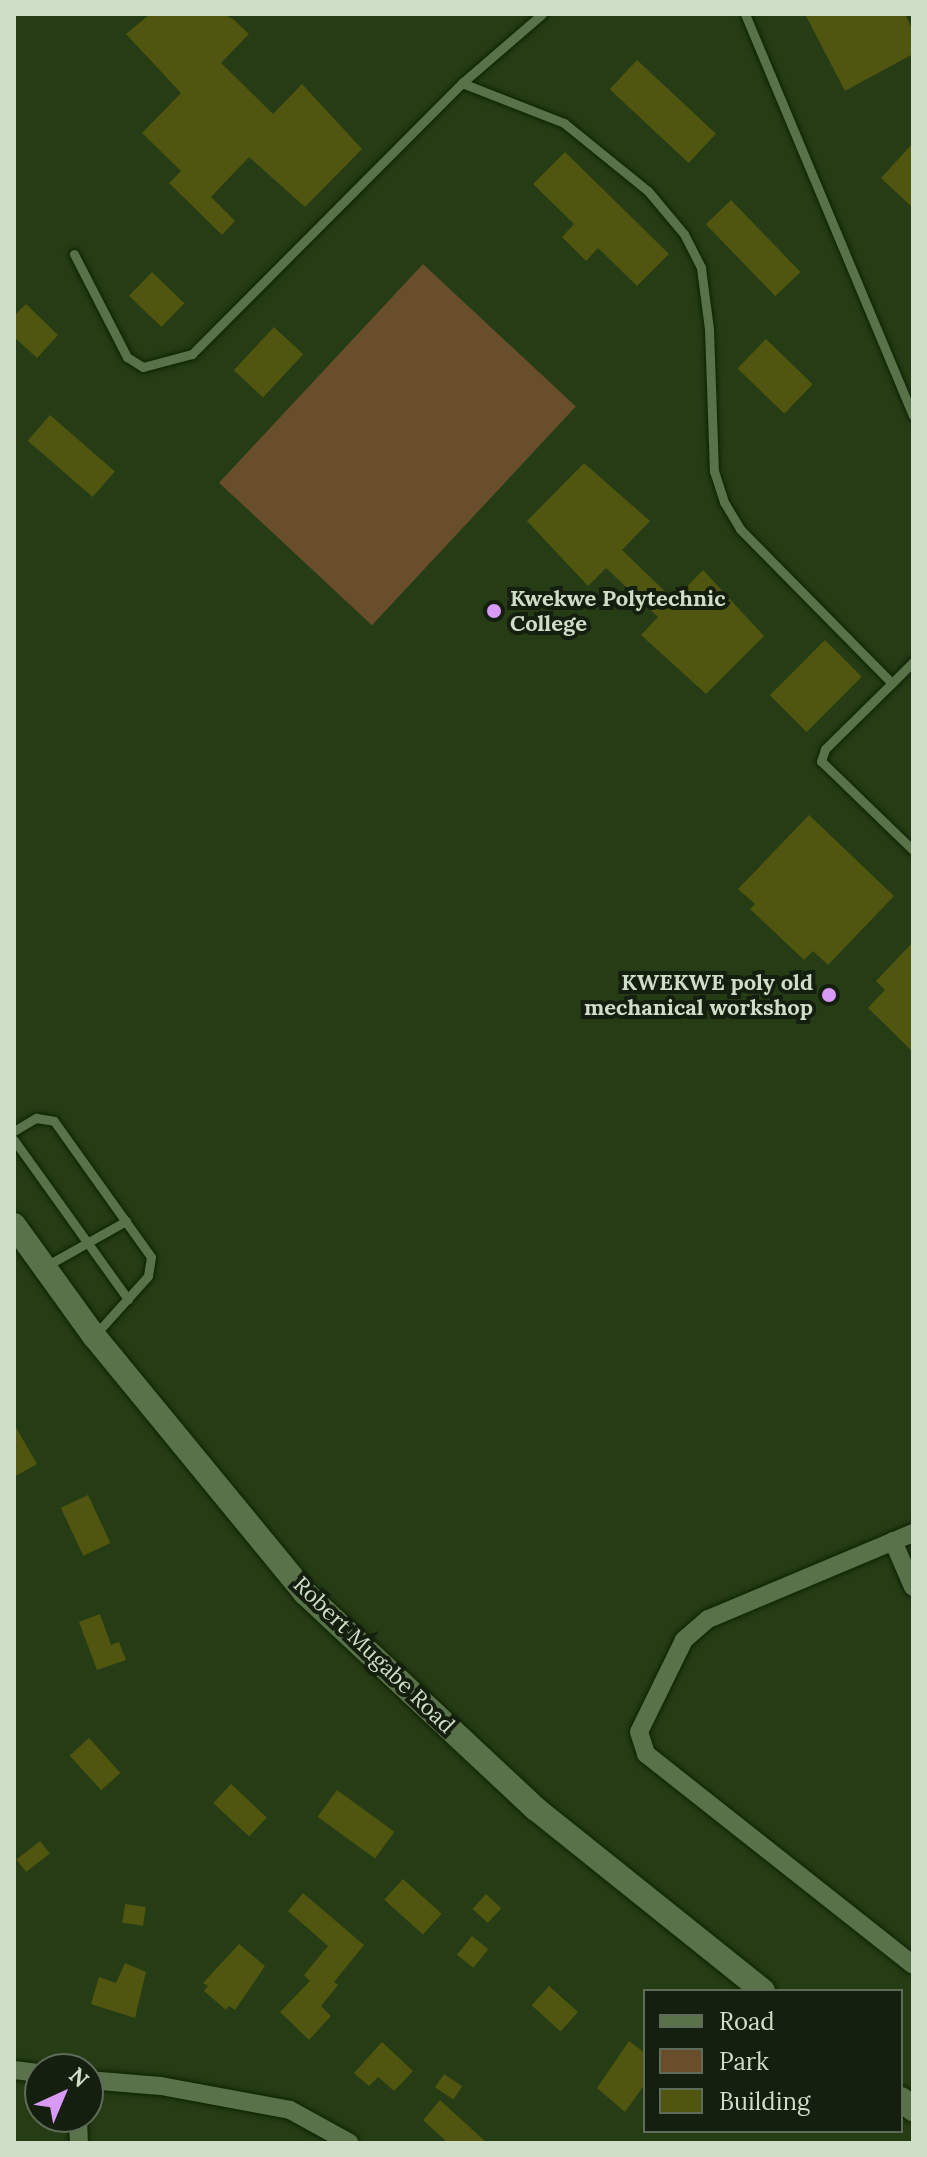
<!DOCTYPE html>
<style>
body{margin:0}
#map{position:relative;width:927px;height:2157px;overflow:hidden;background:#253c15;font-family:Lora,serif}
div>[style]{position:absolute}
.green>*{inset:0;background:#684e2a;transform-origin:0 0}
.building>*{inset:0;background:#50550f;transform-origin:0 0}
.roads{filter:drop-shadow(0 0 2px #0d2200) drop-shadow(0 0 2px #0d2200)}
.service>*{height:9px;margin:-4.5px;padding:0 4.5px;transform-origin:4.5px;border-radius:4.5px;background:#597249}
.minor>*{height:18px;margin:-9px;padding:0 9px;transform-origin:9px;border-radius:9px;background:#597249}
.secondary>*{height:24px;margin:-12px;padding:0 12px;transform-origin:12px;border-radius:12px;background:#597249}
.dots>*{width:22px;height:22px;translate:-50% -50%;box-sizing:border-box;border:4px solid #151f0f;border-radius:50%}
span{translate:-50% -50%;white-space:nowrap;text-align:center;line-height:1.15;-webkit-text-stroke:8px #151f0f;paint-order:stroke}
.poi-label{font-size:22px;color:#cfdec7;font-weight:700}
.left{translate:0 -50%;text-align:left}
.right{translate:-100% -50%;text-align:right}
.street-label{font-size:22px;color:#cfdec7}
.frame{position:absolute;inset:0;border:16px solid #cfdec7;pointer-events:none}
.legend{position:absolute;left:643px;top:1989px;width:260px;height:144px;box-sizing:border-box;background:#151f0f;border:2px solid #5f6b59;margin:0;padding:10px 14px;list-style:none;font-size:24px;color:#cfdec7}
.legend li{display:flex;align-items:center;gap:16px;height:40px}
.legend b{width:40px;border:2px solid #5f6b59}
.north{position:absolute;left:24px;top:2053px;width:80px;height:80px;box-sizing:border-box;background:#151f0f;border:2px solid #5f6b59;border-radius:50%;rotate:44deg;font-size:22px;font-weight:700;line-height:32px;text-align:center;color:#cfdec7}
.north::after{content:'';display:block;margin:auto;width:28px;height:36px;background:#d99af7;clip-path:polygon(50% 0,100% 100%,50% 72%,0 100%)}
</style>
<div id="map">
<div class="green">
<div style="left:423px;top:264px;width:209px;height:299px;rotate:43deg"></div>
</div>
<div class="building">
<div style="clip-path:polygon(150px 14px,223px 14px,233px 19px,249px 34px,221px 63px,273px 114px,302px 84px,362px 149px,305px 207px,249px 157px,211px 197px,235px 221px,222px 235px,169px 183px,181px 171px,142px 133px,181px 93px,126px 34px)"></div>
<div style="clip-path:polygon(805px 14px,905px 14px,913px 31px,913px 54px,845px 91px)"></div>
<div style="left:637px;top:60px;width:108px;height:40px;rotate:43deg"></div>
<div style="clip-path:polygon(913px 143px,913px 208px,881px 178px)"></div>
<div style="clip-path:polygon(565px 152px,669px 254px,637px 286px,598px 248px,586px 261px,562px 237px,574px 224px,533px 184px)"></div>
<div style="left:731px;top:200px;width:100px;height:35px;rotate:46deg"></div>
<div style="left:152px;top:272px;width:45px;height:33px;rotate:44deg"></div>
<div style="clip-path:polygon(26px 304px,58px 335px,37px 358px,14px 337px,14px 316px)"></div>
<div style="left:274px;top:327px;width:40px;height:59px;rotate:43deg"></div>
<div style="left:766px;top:339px;width:65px;height:41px;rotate:44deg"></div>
<div style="left:50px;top:415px;width:86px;height:34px;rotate:41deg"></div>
<div style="clip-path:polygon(584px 463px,650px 521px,622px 550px,674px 600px,703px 570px,764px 636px,706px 694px,641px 635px,658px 617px,606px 568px,588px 586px,527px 521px)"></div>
<div style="left:825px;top:640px;width:52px;height:78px;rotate:45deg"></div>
<div style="clip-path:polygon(809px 815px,894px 896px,828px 965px,813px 951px,804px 960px,750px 909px,755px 904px,738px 889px)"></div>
<div style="clip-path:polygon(913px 942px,913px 1052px,868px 1008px,885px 990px,876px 981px)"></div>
<div style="clip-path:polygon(14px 1424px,37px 1464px,14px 1477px)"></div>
<div style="left:88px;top:1495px;width:53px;height:30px;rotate:65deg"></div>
<div style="clip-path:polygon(100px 1614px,111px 1645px,119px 1642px,126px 1660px,97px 1670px,79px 1622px)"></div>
<div style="left:89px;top:1738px;width:47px;height:26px;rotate:48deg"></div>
<div style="left:231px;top:1784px;width:49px;height:26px;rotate:43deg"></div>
<div style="left:337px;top:1790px;width:71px;height:33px;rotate:36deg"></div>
<div style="left:40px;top:1841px;width:16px;height:30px;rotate:52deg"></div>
<div style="left:403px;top:1879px;width:52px;height:28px;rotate:42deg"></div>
<div style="clip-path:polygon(303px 1893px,364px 1945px,334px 1982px,338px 1985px,321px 2006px,331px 2016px,309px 2040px,280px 2012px,310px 1981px,304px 1975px,328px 1946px,288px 1911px)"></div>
<div style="left:486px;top:1894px;width:21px;height:20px;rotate:43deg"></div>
<div style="left:125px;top:1904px;width:21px;height:19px;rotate:8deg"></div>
<div style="left:472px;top:1936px;width:21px;height:24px;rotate:39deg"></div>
<div style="clip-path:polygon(239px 1944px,265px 1966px,235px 2010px,229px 2006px,226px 2010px,204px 1991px,208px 1986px,203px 1983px)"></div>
<div style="clip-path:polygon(125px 1963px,146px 1972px,135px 2018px,91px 2004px,99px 1977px,116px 1983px)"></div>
<div style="left:549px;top:1986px;width:39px;height:26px;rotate:42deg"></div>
<div style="clip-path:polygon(629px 2041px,645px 2053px,645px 2084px,625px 2112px,597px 2088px)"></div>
<div style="clip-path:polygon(382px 2042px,413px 2071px,394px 2091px,378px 2077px,369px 2086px,354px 2073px)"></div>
<div style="left:444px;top:2074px;width:22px;height:16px;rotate:34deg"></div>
<div style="clip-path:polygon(440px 2100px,487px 2143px,448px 2143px,423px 2120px)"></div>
</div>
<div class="roads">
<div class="service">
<div style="left:542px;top:14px;width:106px;rotate:139.2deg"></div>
<div style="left:462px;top:83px;width:110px;rotate:21.4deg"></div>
<div style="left:564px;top:123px;width:108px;rotate:39deg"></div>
<div style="left:648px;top:191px;width:56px;rotate:50.1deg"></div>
<div style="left:684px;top:234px;width:38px;rotate:63deg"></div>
<div style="left:701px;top:268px;width:62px;rotate:82.5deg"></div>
<div style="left:709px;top:329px;width:142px;rotate:88deg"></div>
<div style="left:714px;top:471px;width:33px;rotate:72deg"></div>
<div style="left:724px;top:502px;width:31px;rotate:59deg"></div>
<div style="left:740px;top:529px;width:216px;rotate:45.4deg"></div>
<div style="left:892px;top:683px;width:30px;rotate:-45deg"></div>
<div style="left:745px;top:14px;width:435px;rotate:67.3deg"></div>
<div style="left:74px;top:254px;width:116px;rotate:62.8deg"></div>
<div style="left:127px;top:357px;width:19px;rotate:32deg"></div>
<div style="left:143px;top:367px;width:51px;rotate:-14.9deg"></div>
<div style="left:192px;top:354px;width:383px;rotate:-45.1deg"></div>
<div style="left:892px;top:683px;width:94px;rotate:135.4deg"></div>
<div style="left:825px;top:749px;width:13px;rotate:108deg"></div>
<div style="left:821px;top:761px;width:128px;rotate:44.1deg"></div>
<div style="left:14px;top:1131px;width:26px;rotate:-31deg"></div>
<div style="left:36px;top:1118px;width:18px;rotate:9deg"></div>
<div style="left:54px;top:1121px;width:167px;rotate:54.5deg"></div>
<div style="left:151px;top:1257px;width:19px;rotate:99deg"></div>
<div style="left:148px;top:1276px;width:81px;rotate:132deg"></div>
<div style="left:14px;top:1140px;width:196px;rotate:54.4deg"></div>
<div style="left:46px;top:1266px;width:92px;rotate:-29.4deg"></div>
</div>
<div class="minor">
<div style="left:913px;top:1533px;width:222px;rotate:157.2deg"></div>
<div style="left:708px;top:1619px;width:32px;rotate:139deg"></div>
<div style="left:684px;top:1640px;width:102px;rotate:116.1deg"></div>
<div style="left:639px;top:1732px;width:23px;rotate:72deg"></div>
<div style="left:646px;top:1754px;width:340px;rotate:38.3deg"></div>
<div style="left:893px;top:1541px;width:50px;rotate:66.5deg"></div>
<div style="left:14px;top:2070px;width:26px;rotate:7deg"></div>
<div style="left:88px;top:2080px;width:73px;rotate:4.7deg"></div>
<div style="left:161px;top:2086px;width:131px;rotate:10.5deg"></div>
<div style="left:290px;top:2110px;width:68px;rotate:28.8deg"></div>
<div style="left:78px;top:2117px;width:26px;rotate:88deg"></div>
</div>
<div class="secondary">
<div style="left:14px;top:1225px;width:137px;rotate:54.2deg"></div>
<div style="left:94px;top:1336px;width:333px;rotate:50.6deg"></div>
<div style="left:305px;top:1593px;width:316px;rotate:43.1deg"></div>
<div style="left:536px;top:1809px;width:291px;rotate:38.7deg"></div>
<div style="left:901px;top:2099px;width:16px;rotate:40deg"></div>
</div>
</div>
<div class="dots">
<div style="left:494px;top:611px;background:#d99af7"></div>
<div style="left:829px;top:995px;background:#d99af7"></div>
</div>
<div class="poi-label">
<span class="left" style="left:510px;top:611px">Kwekwe Polytechnic<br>College</span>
<span class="right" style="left:813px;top:995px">KWEKWE poly old<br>mechanical workshop</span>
</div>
<div class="street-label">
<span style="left:374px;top:1655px;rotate:44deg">Robert Mugabe Road</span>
</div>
<div class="frame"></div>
<ul class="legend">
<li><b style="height:10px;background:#597249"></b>Road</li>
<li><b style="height:22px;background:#684e2a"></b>Park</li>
<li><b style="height:22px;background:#50550f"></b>Building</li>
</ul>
<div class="north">N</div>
</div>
